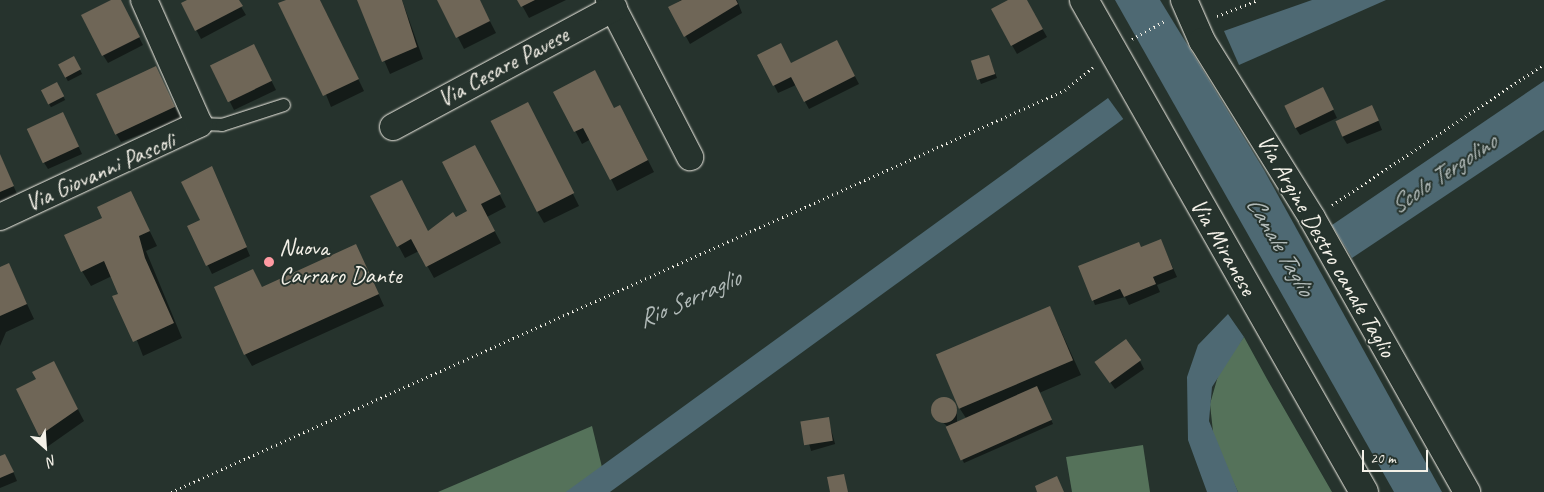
<!DOCTYPE html>
<style>
body{margin:0}
#map{position:relative;width:1544px;height:492px;overflow:hidden;background:#26332d;font-family:Caveat,sans-serif}
div>[style]{position:absolute}
.green>*{inset:0;background:#55725a}
.water>*{inset:0;background:#4e6973;transform-origin:0 0}
.shadow>*{inset:0;background:#0007;transform-origin:0 0}
.building>*{inset:0;background:#6f6657;transform-origin:0 0}
.round{border-radius:50%}
.path>*{height:3px;margin-top:-1.5px;transform-origin:0;background:repeating-linear-gradient(90deg,#f4f1e8 0 1px,transparent 0 5px)}
.roads{filter:drop-shadow(0 0 1px #f4f1e8) drop-shadow(0 0 1px #f4f1e8)}
.lane>*{height:12px;margin:-6px;padding:0 6px;transform-origin:6px;border-radius:6px;background:#26332d}
.street>*{height:26px;margin:-13px;padding:0 13px;transform-origin:13px;border-radius:13px;background:#26332d}
.secondary>*{height:28px;margin:-14px;padding:0 14px;transform-origin:14px;border-radius:14px;background:#26332d}
.dots>*{width:14px;height:14px;translate:-50% -50%;box-sizing:border-box;border:2px solid #26332d;border-radius:50%}
span{translate:-50% -50%;white-space:nowrap;text-align:center;line-height:1.15;-webkit-text-stroke:4px #26332d;paint-order:stroke}
.street-label{font-size:24px;color:#f4f1e8}
.poi-label{font-size:24px;color:#f4f1e8}
.left{translate:0 -50%;text-align:left}
.water-label{font-size:25px;color:#b2bbb9;font-style:italic}
.north{position:absolute;left:20px;top:422px;width:50px;height:50px;-webkit-text-stroke:4px #26332d;paint-order:stroke;rotate:154deg;font-size:14px;font-weight:700;line-height:20px;text-align:center;color:#f4f1e8}
.north::after{content:'';display:block;margin:auto;width:18px;height:22px;background:#f4f1e8;clip-path:polygon(50% 0,100% 100%,50% 72%,0 100%)}
.scale{position:absolute;left:1362px;top:450px;width:66px;height:22px;box-sizing:border-box;border:2px solid #f4f1e8;border-top:0;padding-left:6px;font-size:15px;line-height:18px;white-space:nowrap;color:#f4f1e8;-webkit-text-stroke:4px #26332d;paint-order:stroke}
</style>
<div id="map">
<div class="green">
<div style="clip-path:polygon(1244px 337px,1267px 379px,1332px 492px,1238px 492px,1214px 441px,1210px 404px,1220px 369px)"></div>
<div style="clip-path:polygon(592px 426px,608px 492px,438px 492px)"></div>
<div style="clip-path:polygon(1143px 445px,1150px 492px,1072px 492px,1066px 457px)"></div>
</div>
<div class="water">
<div style="clip-path:polygon(1115px 0,1160px 0,1264px 170px,1442px 492px,1394px 492px)"></div>
<div style="clip-path:polygon(1312px 0,1386px 0,1239px 65px,1224px 31px)"></div>
<div style="clip-path:polygon(1544px 81px,1544px 130px,1352px 258px,1332px 225px)"></div>
<div style="left:1108px;top:98px;width:26px;height:957px;rotate:54deg"></div>
<div style="clip-path:polygon(1228px 314px,1244px 337px,1212px 387px,1209px 421px,1238px 492px,1207px 492px,1188px 440px,1187px 377px,1198px 345px)"></div>
</div>
<div class="shadow">
<div style="clip-path:polygon(114px 0,120px 0,143px 45px,108px 63px,103px 55px)"></div>
<div style="clip-path:polygon(190px 0,237px 0,246px 15px,201px 39px,183px 4px)"></div>
<div style="clip-path:polygon(288px 0,320px 0,364px 91px,331px 107px)"></div>
<div style="clip-path:polygon(358px 0,402px 0,423px 59px,390px 74px)"></div>
<div style="clip-path:polygon(439px 0,479px 0,496px 33px,464px 49px)"></div>
<div style="clip-path:polygon(519px 0,566px 0,529px 18px)"></div>
<div style="clip-path:polygon(681px 0,737px 0,742px 13px,690px 44px,670px 7px)"></div>
<div style="clip-path:polygon(1010px 0,1026px 0,1047px 37px,1017px 54px,992px 10px)"></div>
<div style="clip-path:polygon(841px 50px,859px 84px,809px 109px,796px 85px,778px 93px,774px 85px,791px 65px)"></div>
<div style="clip-path:polygon(258px 54px,276px 90px,234px 110px,230px 102px)"></div>
<div style="left:74px;top:58px;width:18px;height:16px;rotate:63deg"></div>
<div style="clip-path:polygon(990px 60px,997px 78px,981px 84px,973px 62px)"></div>
<div style="clip-path:polygon(156px 68px,181px 119px,121px 142px,114px 130px)"></div>
<div style="left:57px;top:84px;width:18px;height:16px;rotate:63deg"></div>
<div style="clip-path:polygon(555px 92px,615px 110px,627px 119px,654px 172px,617px 191px,591px 139px,582px 144px)"></div>
<div style="clip-path:polygon(1327px 97px,1337px 118px,1300px 135px,1295px 127px)"></div>
<div style="clip-path:polygon(528px 104px,579px 206px,544px 223px,537px 211px)"></div>
<div style="clip-path:polygon(1376px 115px,1382px 130px,1347px 144px,1342px 136px)"></div>
<div style="clip-path:polygon(67px 122px,82px 154px,48px 169px,43px 161px)"></div>
<div style="clip-path:polygon(0 155px,17px 194px,0 202px)"></div>
<div style="clip-path:polygon(481px 158px,506px 207px,487px 217px,501px 243px,434px 278px,419px 251px,405px 258px,372px 197px,428px 232px,453px 213px,456px 218px,469px 212px)"></div>
<div style="clip-path:polygon(212px 168px,250px 256px,212px 274px,189px 227px,202px 221px)"></div>
<div style="clip-path:polygon(131px 193px,157px 246px,146px 251px,182px 338px,143px 356px,112px 276px,91px 286px,82px 271px,103px 219px)"></div>
<div style="clip-path:polygon(1161px 241px,1177px 277px,1157px 285px,1160px 292px,1129px 305px,1125px 297px,1095px 305px,1080px 267px)"></div>
<div style="clip-path:polygon(362px 258px,384px 306px,252px 366px,245px 354px,253px 270px,262px 288px)"></div>
<div style="clip-path:polygon(9px 265px,34px 319px,6px 332px,0 346px,0 269px)"></div>
<div style="clip-path:polygon(1050px 307px,1081px 375px,1039px 393px,1053px 424px,964px 463px,946px 425px,934px 416px,934px 404px,949px 400px,957px 409px,957px 422px,966px 418px,960px 409px)"></div>
<div style="clip-path:polygon(1140px 361px,1144px 369px,1115px 389px,1101px 369px)"></div>
<div style="clip-path:polygon(60px 375px,84px 421px,47px 447px,17px 390px)"></div>
<div style="left:828px;top:419px;width:26px;height:25px;rotate:74deg"></div>
<div style="clip-path:polygon(0 458px,10px 464px,17px 481px,0 488px)"></div>
</div>
<div class="building">
<div style="clip-path:polygon(111px 0,121px 0,140px 37px,102px 56px,81px 15px)"></div>
<div style="clip-path:polygon(187px 0,239px 0,243px 6px,195px 31px,181px 3px)"></div>
<div style="clip-path:polygon(286px 0,320px 0,359px 79px,323px 96px,278px 3px)"></div>
<div style="clip-path:polygon(357px 0,402px 0,417px 47px,382px 62px)"></div>
<div style="clip-path:polygon(437px 0,480px 0,490px 21px,456px 38px)"></div>
<div style="clip-path:polygon(517px 0,535px 0,521px 7px)"></div>
<div style="clip-path:polygon(682px 0,736px 0,738px 4px,684px 37px,668px 7px)"></div>
<div style="clip-path:polygon(1008px 0,1027px 0,1043px 29px,1011px 46px,991px 9px)"></div>
<div style="clip-path:polygon(837px 40px,855px 76px,804px 102px,791px 77px,773px 86px,757px 55px,781px 43px,791px 63px)"></div>
<div style="left:254px;top:44px;width:41px;height:49px;rotate:64deg"></div>
<div style="left:989px;top:55px;width:20px;height:19px;rotate:72deg"></div>
<div style="left:74px;top:56px;width:15px;height:18px;rotate:62deg"></div>
<div style="left:156px;top:66px;width:45px;height:66px;rotate:65deg"></div>
<div style="clip-path:polygon(595px 70px,614px 108px,620px 105px,648px 160px,610px 180px,583px 128px,574px 132px,553px 92px)"></div>
<div style="left:57px;top:82px;width:16px;height:18px;rotate:63deg"></div>
<div style="left:1323px;top:87px;width:25px;height:43px;rotate:64deg"></div>
<div style="left:528px;top:102px;width:102px;height:42px;rotate:63deg"></div>
<div style="left:1372px;top:105px;width:17px;height:40px;rotate:66deg"></div>
<div style="left:63px;top:112px;width:38px;height:40px;rotate:65deg"></div>
<div style="clip-path:polygon(475px 145px,501px 194px,481px 204px,495px 231px,426px 267px,411px 239px,397px 247px,370px 196px,402px 180px,428px 231px,453px 212px,456px 217px,467px 211px,442px 162px)"></div>
<div style="clip-path:polygon(0 154px,14px 186px,0 192px)"></div>
<div style="clip-path:polygon(212px 166px,247px 247px,206px 266px,187px 226px,200px 220px,181px 182px)"></div>
<div style="clip-path:polygon(131px 191px,150px 231px,139px 236px,145px 258px,174px 323px,133px 342px,112px 296px,118px 294px,104px 261px,81px 272px,64px 235px,102px 218px,97px 207px)"></div>
<div style="clip-path:polygon(1161px 239px,1173px 269px,1153px 277px,1156px 284px,1124px 297px,1120px 289px,1092px 301px,1078px 266px,1139px 242px,1141px 247px)"></div>
<div style="clip-path:polygon(356px 244px,379px 294px,244px 355px,214px 287px,253px 269px,262px 287px)"></div>
<div style="clip-path:polygon(9px 263px,27px 304px,0 316px,0 267px)"></div>
<div style="left:1050px;top:306px;width:59px;height:124px;rotate:67deg"></div>
<div style="left:1126px;top:339px;width:26px;height:39px;rotate:54deg"></div>
<div style="clip-path:polygon(54px 361px,78px 409px,39px 436px,16px 389px,36px 379px,32px 372px)"></div>
<div style="left:1037px;top:386px;width:37px;height:100px;rotate:66deg"></div>
<div class="round" style="left:931px;top:397px;width:26px;height:26px"></div>
<div style="left:829px;top:417px;width:24px;height:29px;rotate:81deg"></div>
<div style="clip-path:polygon(5px 454px,14px 472px,0 478px,0 456px)"></div>
<div style="clip-path:polygon(844px 474px,848px 492px,830px 492px,827px 477px)"></div>
<div style="clip-path:polygon(1057px 476px,1064px 492px,1037px 492px,1035px 486px)"></div>
</div>
<div class="path">
<div style="left:1217px;top:16px;width:44px;rotate:-21.3deg"></div>
<div style="left:1132px;top:39px;width:39px;rotate:-29deg"></div>
<div style="left:1332px;top:205px;width:255px;rotate:-33.6deg"></div>
<div style="left:171px;top:492px;width:980px;rotate:-24.21deg"></div>
<div style="left:1065px;top:90px;width:36px;rotate:-39deg"></div>
</div>
<div class="roads">
<div class="lane">
<div style="left:199px;top:124px;width:23px;rotate:2deg"></div>
<div style="left:222px;top:125px;width:65px;rotate:-17.9deg"></div>
</div>
<div class="street">
<div style="left:609px;top:0;width:177px;rotate:62.7deg"></div>
<div style="left:1184px;top:0;width:45px;rotate:66.3deg"></div>
<div style="left:1202px;top:41px;width:208px;rotate:58.1deg"></div>
<div style="left:1312px;top:218px;width:315px;rotate:60.5deg"></div>
<div style="left:393px;top:127px;width:251px;rotate:-28.3deg"></div>
<div style="left:0;top:217px;width:220px;rotate:-25deg"></div>
<div style="left:199px;top:124px;width:136px;rotate:-113.9deg"></div>
</div>
<div class="secondary">
<div style="left:1084px;top:0;width:566px;rotate:60.36deg"></div>
</div>
</div>
<div class="dots">
<div style="left:269px;top:262px;background:#ff9aa2"></div>
</div>
<div class="street-label">
<span style="left:503px;top:67px;rotate:-28deg">Via Cesare Pavese</span>
<span style="left:100px;top:172px;rotate:-24deg">Via Giovanni Pascoli</span>
<span style="left:1326px;top:246px;rotate:60deg">Via Argine Destro canale Taglio</span>
<span style="left:1223px;top:247px;rotate:60deg">Via Miranese</span>
</div>
<div class="poi-label">
<span class="left" style="left:279px;top:262px">Nuova<br>Carraro Dante</span>
</div>
<div class="water-label">
<span style="left:1443px;top:174px;rotate:-34deg">Scolo Tergolino</span>
<span style="left:1280px;top:246px;rotate:60deg">Canale Taglio</span>
<span style="left:689px;top:299px;rotate:-24deg">Rio Serraglio</span>
</div>
<div class="north">N</div>
<div class="scale">20 m</div>
</div>
